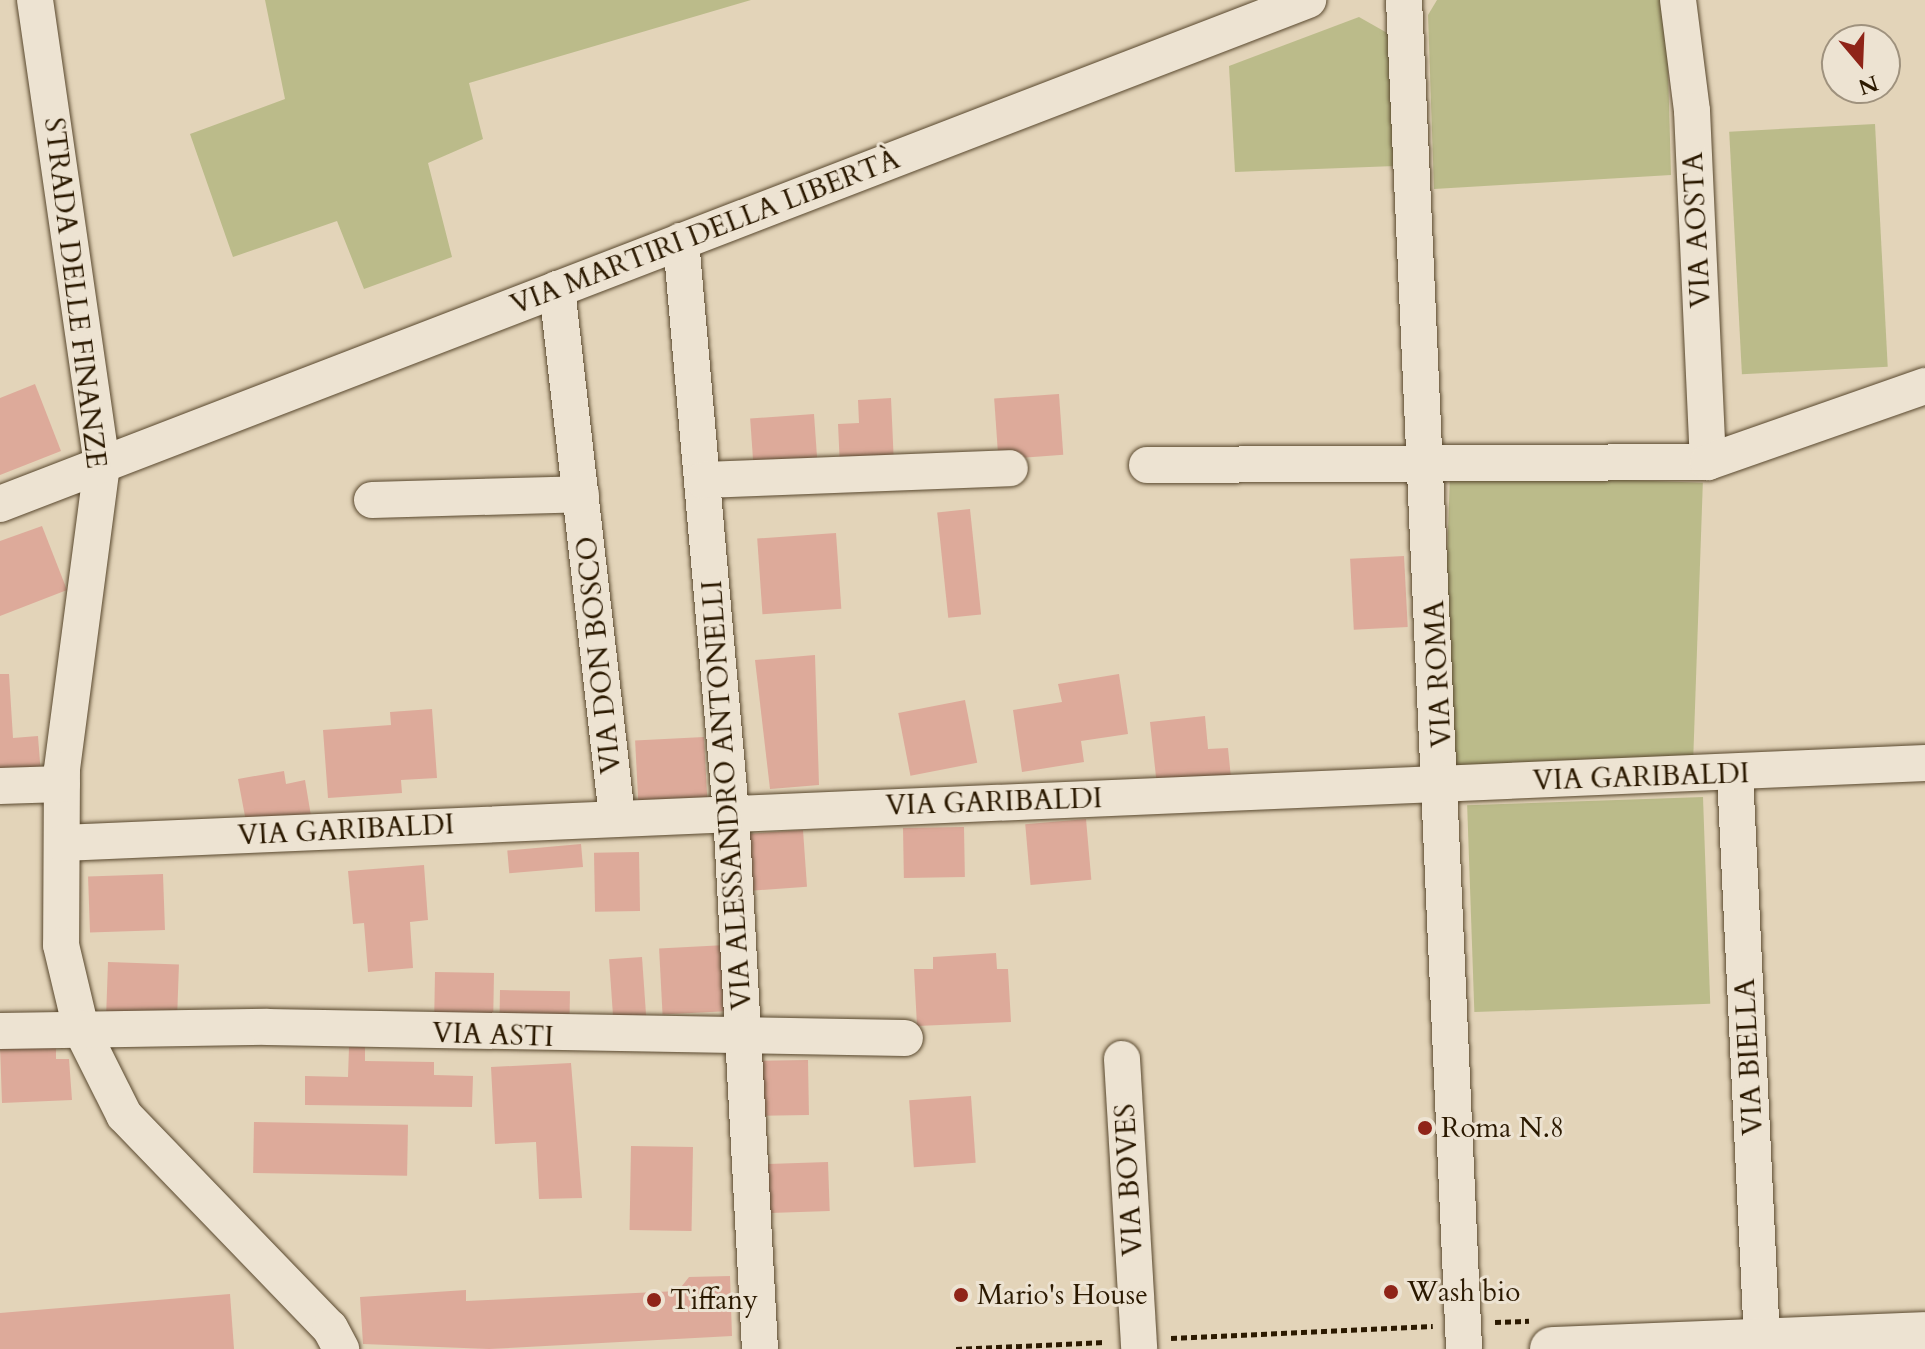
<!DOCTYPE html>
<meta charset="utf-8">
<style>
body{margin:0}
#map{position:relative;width:1925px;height:1349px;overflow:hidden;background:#e3d4b9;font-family:Cardo,serif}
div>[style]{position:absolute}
.green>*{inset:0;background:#bbbb8a;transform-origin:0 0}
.building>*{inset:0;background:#ddaa9a;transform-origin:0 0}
.path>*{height:5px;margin-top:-2.5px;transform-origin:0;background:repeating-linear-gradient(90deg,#2b1900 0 6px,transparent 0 10px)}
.roads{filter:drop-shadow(0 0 2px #59482e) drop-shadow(0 0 2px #59482e)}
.street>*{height:36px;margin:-18px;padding:0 18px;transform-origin:18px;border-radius:18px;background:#ede3d2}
.secondary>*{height:44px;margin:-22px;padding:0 22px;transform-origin:22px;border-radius:22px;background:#ede3d2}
.dots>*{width:22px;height:22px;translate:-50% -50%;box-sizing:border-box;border:4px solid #ede3d2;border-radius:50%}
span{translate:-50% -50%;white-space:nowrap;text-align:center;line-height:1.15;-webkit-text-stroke:6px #ede3d2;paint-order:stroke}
.street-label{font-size:28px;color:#2b1900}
.poi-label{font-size:28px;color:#2b1900}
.left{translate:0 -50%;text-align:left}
.north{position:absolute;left:1821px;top:24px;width:80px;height:80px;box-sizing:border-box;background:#ede3d2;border:2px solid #9f927e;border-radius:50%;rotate:161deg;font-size:22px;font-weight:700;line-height:32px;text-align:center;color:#2b1900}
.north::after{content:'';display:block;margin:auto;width:28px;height:36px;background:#8f2418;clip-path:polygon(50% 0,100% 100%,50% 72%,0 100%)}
</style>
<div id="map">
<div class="green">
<div style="clip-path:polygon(265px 0,751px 0,469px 83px,483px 139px,428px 163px,452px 257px,364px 289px,337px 221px,233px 257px,190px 134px,285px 99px)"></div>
<div style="clip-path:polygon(1437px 0,1666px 0,1671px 175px,1434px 189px,1428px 15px)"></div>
<div style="clip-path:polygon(1359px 17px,1389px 34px,1395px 166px,1235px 172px,1229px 66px)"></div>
<div style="left:1875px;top:124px;width:243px;height:146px;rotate:87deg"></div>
<div style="left:1450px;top:474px;width:253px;height:296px;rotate:2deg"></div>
<div style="left:1703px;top:797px;width:207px;height:236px;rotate:88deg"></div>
</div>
<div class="building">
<div style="clip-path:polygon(35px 384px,61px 451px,0 475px,0 398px)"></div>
<div style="left:1059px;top:394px;width:61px;height:65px;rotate:86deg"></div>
<div style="clip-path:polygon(891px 398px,894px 465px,840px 467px,838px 424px,859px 423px,858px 400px)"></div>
<div style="left:814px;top:414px;width:53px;height:64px;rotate:86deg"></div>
<div style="left:970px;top:509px;width:106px;height:33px;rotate:84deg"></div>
<div style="clip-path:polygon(42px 526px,67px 590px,0 616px,0 541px)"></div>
<div style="left:836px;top:533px;width:76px;height:79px;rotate:86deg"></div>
<div style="left:1404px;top:556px;width:71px;height:54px;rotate:87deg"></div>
<div style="clip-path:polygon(815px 655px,819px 785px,770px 789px,755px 660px)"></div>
<div style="clip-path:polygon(0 674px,9px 674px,13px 738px,38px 736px,41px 776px,0 779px)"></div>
<div style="clip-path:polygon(1119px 674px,1128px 734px,1081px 741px,1084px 762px,1022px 772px,1013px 710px,1062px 702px,1058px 684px)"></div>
<div style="left:965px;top:700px;width:64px;height:68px;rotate:79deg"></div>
<div style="clip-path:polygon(432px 709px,437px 778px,401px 780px,402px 793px,328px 798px,323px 730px,391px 725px,390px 712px)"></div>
<div style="clip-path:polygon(1205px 716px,1208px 749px,1228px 748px,1231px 778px,1157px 786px,1150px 722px)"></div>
<div style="left:704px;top:737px;width:65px;height:69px;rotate:87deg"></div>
<div style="clip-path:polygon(284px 771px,286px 784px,305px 780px,311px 816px,247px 827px,238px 779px)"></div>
<div style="left:1086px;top:819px;width:61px;height:61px;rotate:85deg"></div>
<div style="left:964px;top:827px;width:50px;height:61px;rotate:89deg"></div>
<div style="left:803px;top:830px;width:57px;height:62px;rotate:86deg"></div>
<div style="left:581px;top:844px;width:23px;height:74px;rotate:85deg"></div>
<div style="left:639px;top:852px;width:59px;height:45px;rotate:89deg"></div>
<div style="clip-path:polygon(424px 865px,428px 920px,410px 922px,413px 968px,368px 972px,364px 923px,353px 924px,348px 871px)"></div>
<div style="left:163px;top:874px;width:56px;height:75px;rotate:88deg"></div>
<div style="left:726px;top:945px;width:66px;height:67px;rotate:87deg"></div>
<div style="clip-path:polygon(996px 953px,997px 969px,1008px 969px,1011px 1022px,917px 1026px,914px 969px,933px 969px,933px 957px)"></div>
<div style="left:642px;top:957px;width:76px;height:33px;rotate:86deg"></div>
<div style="left:108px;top:962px;width:71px;height:62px;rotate:2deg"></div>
<div style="left:435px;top:972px;width:59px;height:60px;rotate:1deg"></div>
<div style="left:500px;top:990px;width:70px;height:37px;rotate:1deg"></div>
<div style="clip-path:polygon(56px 1044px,56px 1059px,69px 1059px,72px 1100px,2px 1103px,0 1046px)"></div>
<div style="clip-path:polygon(349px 1047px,365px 1047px,365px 1061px,434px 1062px,434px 1075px,473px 1076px,472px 1107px,305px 1105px,305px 1076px,348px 1077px)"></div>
<div style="left:808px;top:1060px;width:55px;height:50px;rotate:89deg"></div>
<div style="clip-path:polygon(571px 1063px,582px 1198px,539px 1199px,536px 1142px,495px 1144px,491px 1067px)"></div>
<div style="left:971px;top:1096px;width:67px;height:62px;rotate:86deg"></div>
<div style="left:254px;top:1122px;width:154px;height:51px;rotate:1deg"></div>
<div style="left:631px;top:1146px;width:62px;height:84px;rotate:1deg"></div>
<div style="left:828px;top:1162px;width:49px;height:60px;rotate:88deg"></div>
<div style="clip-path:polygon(730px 1276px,732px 1336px,489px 1349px,363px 1344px,360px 1297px,466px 1290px,466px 1301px,678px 1291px,689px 1277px)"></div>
<div style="clip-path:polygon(230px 1294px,234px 1349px,0 1349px,0 1313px)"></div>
</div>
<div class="path">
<div style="left:1495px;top:1322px;width:34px;rotate:-2deg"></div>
<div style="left:1171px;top:1338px;width:262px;rotate:-2.6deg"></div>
<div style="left:956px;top:1349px;width:149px;rotate:-2.7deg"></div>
</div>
<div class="roads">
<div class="street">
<div style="left:35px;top:0;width:470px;rotate:81.8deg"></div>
<div style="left:102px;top:465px;width:308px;rotate:97.5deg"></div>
<div style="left:62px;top:770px;width:175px;rotate:90.3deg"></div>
<div style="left:61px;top:945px;width:86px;rotate:76.6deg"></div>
<div style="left:81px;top:1029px;width:96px;rotate:63.4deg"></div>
<div style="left:124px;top:1115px;width:296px;rotate:46deg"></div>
<div style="left:330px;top:1328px;width:24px;rotate:62deg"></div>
<div style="left:1404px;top:0;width:1350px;rotate:87.45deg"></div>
<div style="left:1678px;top:0;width:112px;rotate:82.8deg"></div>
<div style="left:1692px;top:111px;width:351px;rotate:87.4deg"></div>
<div style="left:681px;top:241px;width:573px;rotate:85deg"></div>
<div style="left:731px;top:812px;width:538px;rotate:86.91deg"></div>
<div style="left:557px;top:289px;width:531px;rotate:83.52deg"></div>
<div style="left:1147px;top:465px;width:561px;rotate:-0.31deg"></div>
<div style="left:1708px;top:462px;width:230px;rotate:-19.3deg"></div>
<div style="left:703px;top:480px;width:307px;rotate:-2.2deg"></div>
<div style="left:372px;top:500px;width:209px;rotate:-1.6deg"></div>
<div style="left:0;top:504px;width:1402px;rotate:-21.07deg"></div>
<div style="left:1735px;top:774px;width:568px;rotate:87.27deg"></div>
<div style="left:0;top:786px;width:62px;rotate:-1.8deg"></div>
<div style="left:62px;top:843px;width:1865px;rotate:-2.46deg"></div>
<div style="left:0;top:1031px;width:267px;rotate:-0.9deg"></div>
<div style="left:267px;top:1027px;width:638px;rotate:0.99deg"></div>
<div style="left:1122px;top:1059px;width:290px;rotate:86.6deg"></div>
</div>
<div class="secondary">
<div style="left:1552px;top:1349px;width:373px;rotate:-2.3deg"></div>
</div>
</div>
<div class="dots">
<div style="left:1425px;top:1128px;background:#8f2418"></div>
<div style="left:1391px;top:1292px;background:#8f2418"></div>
<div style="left:961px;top:1295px;background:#8f2418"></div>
<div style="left:654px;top:1300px;background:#8f2418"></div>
</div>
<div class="street-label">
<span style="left:1697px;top:230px;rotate:-93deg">VIA AOSTA</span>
<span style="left:705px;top:232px;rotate:-21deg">VIA MARTIRI DELLA LIBERTÀ</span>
<span style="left:75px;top:293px;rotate:83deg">STRADA DELLE FINANZE</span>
<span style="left:599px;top:655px;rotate:-96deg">VIA DON BOSCO</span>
<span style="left:1438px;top:674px;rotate:-93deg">VIA ROMA</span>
<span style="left:1641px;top:777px;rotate:-2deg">VIA GARIBALDI</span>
<span style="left:727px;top:795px;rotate:-94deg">VIA ALESSANDRO ANTONELLI</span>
<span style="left:994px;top:802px;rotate:-2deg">VIA GARIBALDI</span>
<span style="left:346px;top:830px;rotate:-3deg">VIA GARIBALDI</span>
<span style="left:493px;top:1035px;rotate:2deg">VIA ASTI</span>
<span style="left:1749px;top:1057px;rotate:-93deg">VIA BIELLA</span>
<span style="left:1129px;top:1180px;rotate:-93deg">VIA BOVES</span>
</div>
<div class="poi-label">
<span class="left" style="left:1441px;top:1128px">Roma N.8</span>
<span class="left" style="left:1407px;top:1292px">Wash bio</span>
<span class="left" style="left:977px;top:1295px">Mario's House</span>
<span class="left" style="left:670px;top:1300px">Tiffany</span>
</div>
<div class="north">N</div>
</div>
